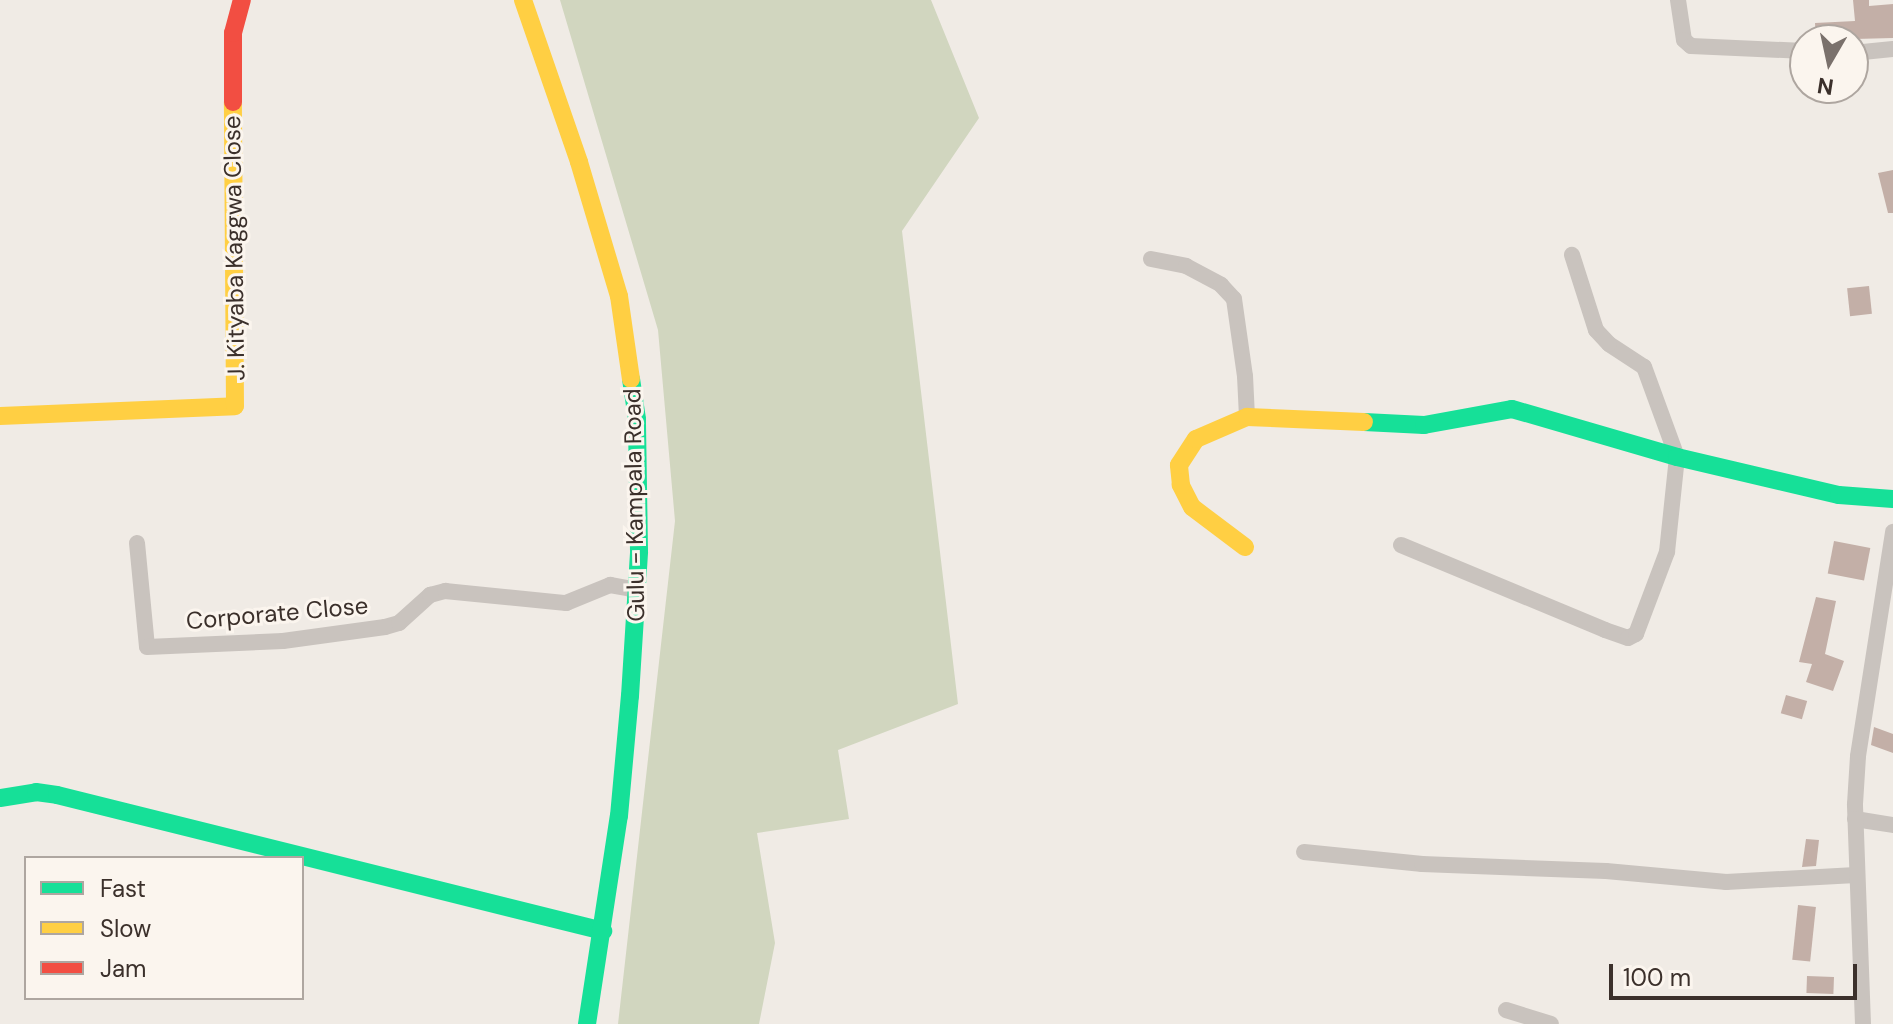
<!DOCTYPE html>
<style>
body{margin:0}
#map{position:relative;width:1893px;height:1024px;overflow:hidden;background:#f0ebe5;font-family:"DM Sans",sans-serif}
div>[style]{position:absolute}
.green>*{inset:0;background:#d1d6bf}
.building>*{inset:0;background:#c3afa7;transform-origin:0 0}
.street>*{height:16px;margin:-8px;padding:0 8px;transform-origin:8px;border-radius:8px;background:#c9c3be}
.fast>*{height:18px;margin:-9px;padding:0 9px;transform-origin:9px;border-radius:9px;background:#16e098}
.slow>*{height:18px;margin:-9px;padding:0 9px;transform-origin:9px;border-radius:9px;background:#ffcf43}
.jam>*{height:18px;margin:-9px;padding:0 9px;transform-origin:9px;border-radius:9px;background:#f24e42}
span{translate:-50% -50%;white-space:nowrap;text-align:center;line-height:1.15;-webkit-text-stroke:6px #fbf5ee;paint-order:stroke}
.street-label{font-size:24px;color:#3b302b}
.legend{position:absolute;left:24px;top:856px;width:280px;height:144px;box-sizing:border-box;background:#fbf5ee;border:2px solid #aea6a0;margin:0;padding:10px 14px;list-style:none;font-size:24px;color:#3b302b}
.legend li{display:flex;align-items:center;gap:16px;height:40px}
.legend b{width:40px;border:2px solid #aea6a0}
.north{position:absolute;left:1789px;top:24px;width:80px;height:80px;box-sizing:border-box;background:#fbf5ee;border:2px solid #aea6a0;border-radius:50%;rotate:189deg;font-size:22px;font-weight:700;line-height:32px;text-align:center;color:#3b302b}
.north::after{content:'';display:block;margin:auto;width:28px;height:36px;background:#7a716c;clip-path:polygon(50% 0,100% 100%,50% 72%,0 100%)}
.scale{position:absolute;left:1609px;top:964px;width:248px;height:36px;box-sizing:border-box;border:4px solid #3b302b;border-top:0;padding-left:10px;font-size:24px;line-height:28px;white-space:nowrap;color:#3b302b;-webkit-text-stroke:6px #fbf5ee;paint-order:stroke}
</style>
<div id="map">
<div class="green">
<div style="clip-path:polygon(560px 0,931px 0,979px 118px,902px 231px,958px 704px,838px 750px,849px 819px,757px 833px,775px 943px,759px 1024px,618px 1024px,675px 521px,658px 330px)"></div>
</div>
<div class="building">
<div style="clip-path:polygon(1853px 0,1869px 0,1869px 6px,1893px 4px,1893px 38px,1816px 40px,1815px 23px,1855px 21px)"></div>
<div style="clip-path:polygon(1893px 170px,1893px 213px,1888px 213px,1878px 173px)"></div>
<div style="left:1869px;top:286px;width:28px;height:22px;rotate:84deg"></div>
<div style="left:1834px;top:541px;width:37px;height:33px;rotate:11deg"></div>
<div style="clip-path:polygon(1816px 597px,1836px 601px,1825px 654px,1844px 661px,1833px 691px,1806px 682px,1812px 664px,1799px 662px)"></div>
<div style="left:1786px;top:695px;width:22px;height:19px;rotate:16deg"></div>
<div style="clip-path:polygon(1874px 727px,1893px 734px,1893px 753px,1871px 745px)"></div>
<div style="clip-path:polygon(1806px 839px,1819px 840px,1816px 866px,1802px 867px)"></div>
<div style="left:1798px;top:905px;width:18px;height:55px;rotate:6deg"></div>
<div style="left:1807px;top:976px;width:27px;height:17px;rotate:2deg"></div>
</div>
<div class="street">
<div style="left:1678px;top:0;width:40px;rotate:81.5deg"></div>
<div style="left:1684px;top:40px;width:9px;rotate:41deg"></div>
<div style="left:1691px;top:46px;width:114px;rotate:2.5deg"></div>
<div style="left:1853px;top:53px;width:40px;rotate:-5.7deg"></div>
<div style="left:1151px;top:259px;width:36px;rotate:11deg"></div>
<div style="left:1186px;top:266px;width:40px;rotate:28deg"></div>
<div style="left:1221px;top:285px;width:19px;rotate:47deg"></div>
<div style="left:1234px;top:299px;width:78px;rotate:81.9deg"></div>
<div style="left:1245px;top:376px;width:41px;rotate:87.2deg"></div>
<div style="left:137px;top:543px;width:104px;rotate:84.5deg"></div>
<div style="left:147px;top:647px;width:136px;rotate:-2.5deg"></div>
<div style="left:283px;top:641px;width:103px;rotate:-7.8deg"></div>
<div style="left:385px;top:627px;width:15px;rotate:-16deg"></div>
<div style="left:399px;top:623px;width:42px;rotate:-42.1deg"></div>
<div style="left:430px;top:595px;width:16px;rotate:-15deg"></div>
<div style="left:445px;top:591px;width:122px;rotate:5.7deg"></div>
<div style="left:566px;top:603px;width:48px;rotate:-22.2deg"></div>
<div style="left:610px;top:585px;width:22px;rotate:10deg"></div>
<div style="left:632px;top:589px;width:11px;rotate:63deg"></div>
<div style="left:1401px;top:545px;width:221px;rotate:22.6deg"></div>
<div style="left:1605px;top:630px;width:24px;rotate:19deg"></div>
<div style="left:1628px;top:638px;width:9px;rotate:-27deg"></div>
<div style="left:1636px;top:634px;width:88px;rotate:-69.3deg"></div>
<div style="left:1667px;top:552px;width:96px;rotate:-84deg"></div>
<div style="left:1677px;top:457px;width:96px;rotate:-110.1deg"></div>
<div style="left:1644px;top:367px;width:42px;rotate:-146.7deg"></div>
<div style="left:1609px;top:344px;width:19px;rotate:-133deg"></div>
<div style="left:1596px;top:330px;width:79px;rotate:-107.7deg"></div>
<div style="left:1855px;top:819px;width:38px;rotate:9deg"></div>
<div style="left:1304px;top:852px;width:119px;rotate:5.8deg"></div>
<div style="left:1422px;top:864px;width:184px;rotate:2.2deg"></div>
<div style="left:1606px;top:871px;width:121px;rotate:5.2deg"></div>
<div style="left:1726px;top:882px;width:130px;rotate:-3.1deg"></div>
<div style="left:1506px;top:1010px;width:47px;rotate:17.3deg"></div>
<div style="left:1863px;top:1024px;width:220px;rotate:-92.1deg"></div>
<div style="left:1855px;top:804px;width:48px;rotate:-86.4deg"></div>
<div style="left:1858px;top:756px;width:227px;rotate:-81.1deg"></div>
</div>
<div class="fast">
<div style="left:1364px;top:422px;width:60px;rotate:2.9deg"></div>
<div style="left:1424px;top:425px;width:89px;rotate:-10.3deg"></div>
<div style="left:1512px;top:409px;width:172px;rotate:16.2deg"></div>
<div style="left:1677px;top:457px;width:166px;rotate:13.2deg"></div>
<div style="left:1839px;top:495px;width:54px;rotate:4.2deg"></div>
<div style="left:0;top:798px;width:36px;rotate:-9deg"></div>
<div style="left:36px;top:792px;width:21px;rotate:8deg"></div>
<div style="left:57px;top:795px;width:563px;rotate:13.99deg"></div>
<div style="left:587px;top:1024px;width:210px;rotate:-81.3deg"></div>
<div style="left:619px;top:816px;width:121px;rotate:-84.8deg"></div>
<div style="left:630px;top:696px;width:145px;rotate:-86.4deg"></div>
<div style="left:639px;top:551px;width:132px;rotate:-90.9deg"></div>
<div style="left:637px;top:419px;width:40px;rotate:-98.5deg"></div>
</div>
<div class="slow">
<div style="left:523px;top:0;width:171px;rotate:70.9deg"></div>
<div style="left:579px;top:162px;width:140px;rotate:73.4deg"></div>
<div style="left:619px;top:296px;width:84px;rotate:81.8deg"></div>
<div style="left:0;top:416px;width:235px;rotate:-2.4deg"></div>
<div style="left:235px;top:406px;width:304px;rotate:-90.4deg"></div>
<div style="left:1245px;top:547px;width:66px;rotate:-143deg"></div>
<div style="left:1192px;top:507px;width:25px;rotate:-117deg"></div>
<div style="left:1181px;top:485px;width:20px;rotate:-96deg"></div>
<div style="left:1179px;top:465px;width:31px;rotate:-57deg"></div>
<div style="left:1196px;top:439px;width:56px;rotate:-23.3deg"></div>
<div style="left:1247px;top:417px;width:117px;rotate:2.4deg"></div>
</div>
<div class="jam">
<div style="left:233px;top:102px;width:69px;rotate:-90deg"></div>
<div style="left:233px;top:33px;width:34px;rotate:-75deg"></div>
</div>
<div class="street-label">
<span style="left:234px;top:248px;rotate:-91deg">J. Kityaba Kaggwa Close</span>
<span style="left:634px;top:505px;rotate:-91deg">Gulu - Kampala Road</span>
<span style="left:277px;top:613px;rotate:-5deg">Corporate Close</span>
</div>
<ul class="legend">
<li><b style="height:10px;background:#16e098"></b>Fast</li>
<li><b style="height:10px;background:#ffcf43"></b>Slow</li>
<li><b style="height:10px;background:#f24e42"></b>Jam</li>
</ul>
<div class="north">N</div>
<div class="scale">100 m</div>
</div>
